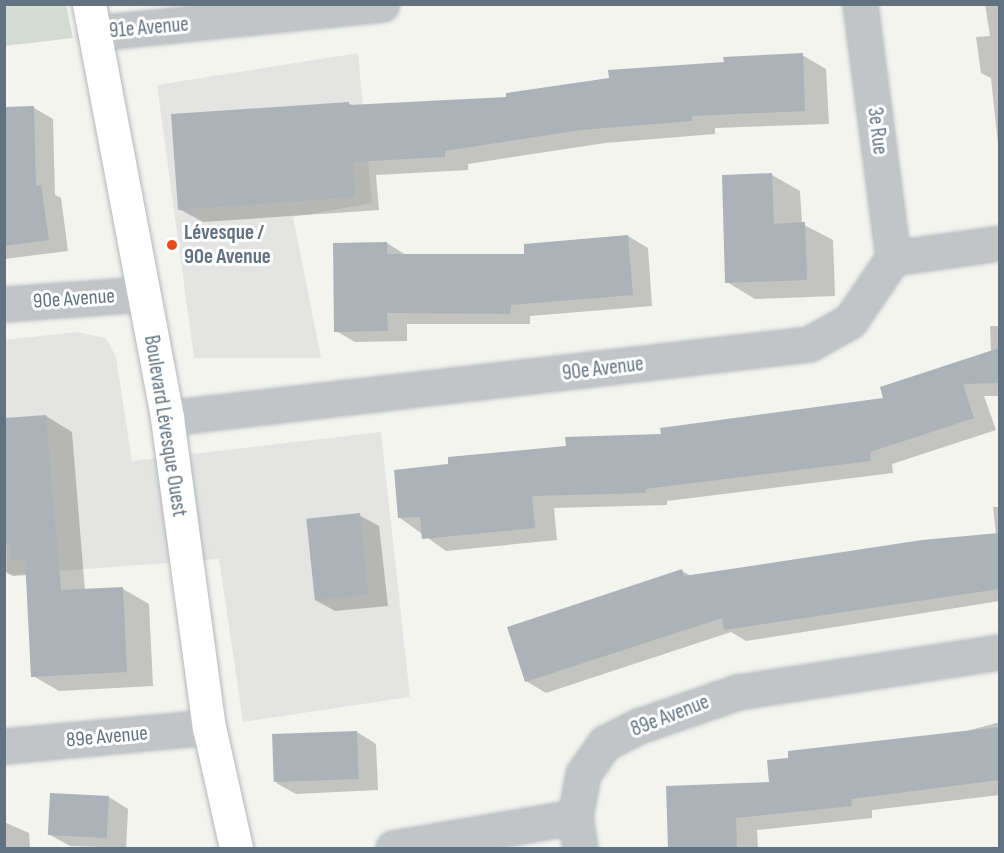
<!DOCTYPE html>
<meta charset="utf-8">
<style>
body{margin:0}
#map{position:relative;width:1004px;height:853px;overflow:hidden;background:#f4f4ef;font-family:"Sofia Sans Condensed",sans-serif}
div>[style]{position:absolute}
.built>*{inset:0;background:#e4e5e3}
.green>*{inset:0;background:#d4dbd0}
.shadow>*{inset:0;background:#0003}
.building>*{inset:0;background:#abb3b8;transform-origin:0 0}
.roads{filter:drop-shadow(0 0 2px #b3b8bd) drop-shadow(0 0 2px #b3b8bd)}
.street>*{height:33px;margin:-16.5px;padding:0 16.5px;transform-origin:16.5px;border-radius:16.5px;background:#c1c5c8}
.secondary>*{height:33px;margin:-16.5px;padding:0 16.5px;transform-origin:16.5px;border-radius:16.5px;background:#fff}
.dots>*{width:16px;height:16px;translate:-50% -50%;box-sizing:border-box;border:3px solid #fff;border-radius:50%}
span{translate:-50% -50%;white-space:nowrap;text-align:center;line-height:1.15;-webkit-text-stroke:6px #fff;paint-order:stroke}
.street-label{font-size:21px;color:#617382}
.poi-label{font-size:21px;color:#617382;font-weight:700}
.left{translate:0 -50%;text-align:left}
.frame{position:absolute;inset:0;border:6px solid #617382;pointer-events:none}
</style>
<div id="map">
<div class="built">
<div style="clip-path:polygon(358px 53px,372px 203px,293px 217px,321px 358px,194px 358px,157px 85px)"></div>
<div style="clip-path:polygon(77px 332px,106px 338px,116px 357px,132px 461px,381px 432px,410px 697px,243px 722px,219px 559px,7px 575px,4px 340px)"></div>
</div>
<div class="green">
<div style="clip-path:polygon(4px 5px,66px 5px,73px 38px,5px 46px)"></div>
</div>
<div class="shadow">
<div style="clip-path:polygon(985px 4px,1000px 4px,1000px 164px,991px 78px,981px 73px,976px 37px,990px 36px)"></div>
<div style="clip-path:polygon(802px 55px,826px 69px,829px 124px,715px 128px,715px 134px,605px 143px,468px 164px,468px 170px,376px 175px,379px 210px,203px 222px,179px 209px,348px 103px,354px 106px,508px 99px,725px 63px)"></div>
<div style="clip-path:polygon(4px 108px,34px 108px,53px 119px,55px 195px,61px 198px,68px 251px,4px 259px)"></div>
<div style="clip-path:polygon(772px 175px,800px 191px,802px 224px,833px 240px,835px 296px,755px 299px,727px 282px,723px 176px)"></div>
<div style="clip-path:polygon(628px 236px,648px 248px,652px 306px,530px 316px,530px 324px,407px 324px,407px 341px,355px 342px,336px 331px,387px 243px,406px 255px,526px 256px)"></div>
<div style="clip-path:polygon(990px 326px,1000px 326px,1000px 396px,984px 396px,996px 430px,892px 464px,893px 473px,667px 501px,667px 505px,554px 508px,557px 540px,446px 551px,400px 518px,662px 436px,885px 400px,991px 352px)"></div>
<div style="clip-path:polygon(46px 416px,72px 432px,85px 591px,123px 589px,149px 604px,153px 686px,59px 691px,33px 676px,28px 575px,13px 576px,4px 571px,4px 420px)"></div>
<div style="clip-path:polygon(993px 507px,1000px 507px,1000px 601px,746px 641px,731px 632px,546px 693px,526px 681px,682px 571px,691px 576px,996px 535px)"></div>
<div style="clip-path:polygon(359px 515px,379px 526px,388px 606px,335px 611px,315px 600px)"></div>
<div style="clip-path:polygon(1000px 722px,1000px 795px,872px 810px,872px 818px,757px 830px,758px 848px,670px 848px,771px 784px)"></div>
<div style="clip-path:polygon(357px 732px,376px 744px,378px 790px,296px 794px,276px 783px)"></div>
<div style="clip-path:polygon(109px 797px,128px 809px,126px 848px,70px 846px,50px 835px)"></div>
<div style="clip-path:polygon(4px 822px,29px 833px,30px 848px,4px 848px)"></div>
</div>
<div class="building">
<div style="clip-path:polygon(803px 53px,805px 111px,692px 116px,692px 121px,581px 130px,445px 151px,445px 157px,353px 162px,355px 197px,178px 210px,171px 114px,349px 102px,349px 105px,506px 97px,506px 93px,609px 78px,608px 70px,724px 62px,723px 57px)"></div>
<div style="clip-path:polygon(34px 106px,36px 186px,41px 185px,49px 240px,4px 246px,4px 107px)"></div>
<div style="clip-path:polygon(772px 173px,774px 224px,805px 222px,807px 280px,725px 283px,722px 175px)"></div>
<div style="clip-path:polygon(628px 235px,633px 295px,511px 305px,510px 314px,387px 313px,388px 331px,334px 332px,333px 243px,387px 242px,387px 254px,524px 254px,524px 244px)"></div>
<div style="clip-path:polygon(999px 348px,999px 383px,963px 384px,974px 418px,870px 452px,871px 461px,645px 489px,646px 493px,532px 496px,535px 528px,422px 539px,420px 517px,398px 518px,394px 470px,448px 464px,448px 457px,566px 446px,565px 437px,661px 434px,660px 428px,883px 398px,880px 387px)"></div>
<div style="clip-path:polygon(46px 415px,61px 590px,123px 587px,127px 672px,31px 677px,25px 559px,11px 560px,10px 544px,4px 545px,4px 418px)"></div>
<div style="left:360px;top:513px;width:82px;height:54px;rotate:84deg"></div>
<div style="clip-path:polygon(999px 533px,999px 589px,724px 630px,722px 618px,525px 682px,507px 627px,682px 569px,684px 576px,922px 540px)"></div>
<div style="clip-path:polygon(999px 727px,999px 780px,851px 799px,852px 806px,736px 818px,737px 849px,668px 849px,666px 786px,769px 782px,767px 760px,788px 758px,788px 751px)"></div>
<div style="left:357px;top:731px;width:48px;height:85px;rotate:88deg"></div>
<div style="left:50px;top:793px;width:59px;height:42px;rotate:3deg"></div>
</div>
<div class="roads">
<div class="street">
<div style="left:860px;top:4px;width:256px;rotate:82.6deg"></div>
<div style="left:94px;top:33px;width:289px;rotate:-5.7deg"></div>
<div style="left:4px;top:304px;width:139px;rotate:-4.1deg"></div>
<div style="left:167px;top:418px;width:646px;rotate:-6.58deg"></div>
<div style="left:809px;top:344px;width:47px;rotate:-29.3deg"></div>
<div style="left:850px;top:321px;width:76px;rotate:-55.7deg"></div>
<div style="left:893px;top:258px;width:108px;rotate:-8deg"></div>
<div style="left:4px;top:746px;width:206px;rotate:-5.3deg"></div>
<div style="left:393px;top:848px;width:185px;rotate:-9.7deg"></div>
<div style="left:580px;top:848px;width:31px;rotate:-99deg"></div>
<div style="left:575px;top:817px;width:44px;rotate:-79.5deg"></div>
<div style="left:583px;top:774px;width:38px;rotate:-55deg"></div>
<div style="left:605px;top:743px;width:38px;rotate:-27deg"></div>
<div style="left:639px;top:726px;width:105px;rotate:-19deg"></div>
<div style="left:738px;top:692px;width:265px;rotate:-8.7deg"></div>
</div>
<div class="secondary">
<div style="left:89px;top:4px;width:421px;rotate:79.3deg"></div>
<div style="left:167px;top:418px;width:312px;rotate:82.3deg"></div>
<div style="left:209px;top:727px;width:124px;rotate:77.4deg"></div>
</div>
</div>
<div class="dots">
<div style="left:172px;top:245px;background:#eb4818"></div>
</div>
<div class="street-label">
<span style="left:149px;top:28px;rotate:-5deg">91e Avenue</span>
<span style="left:877px;top:131px;rotate:83deg">3e Rue</span>
<span style="left:74px;top:299px;rotate:-4deg">90e Avenue</span>
<span style="left:603px;top:369px;rotate:-7deg">90e Avenue</span>
<span style="left:165px;top:426px;rotate:81deg">Boulevard Lévesque Ouest</span>
<span style="left:670px;top:716px;rotate:-21deg">89e Avenue</span>
<span style="left:107px;top:737px;rotate:-5deg">89e Avenue</span>
</div>
<div class="poi-label">
<span class="left" style="left:184px;top:245px">Lévesque /<br>90e Avenue</span>
</div>
<div class="frame"></div>
</div>
